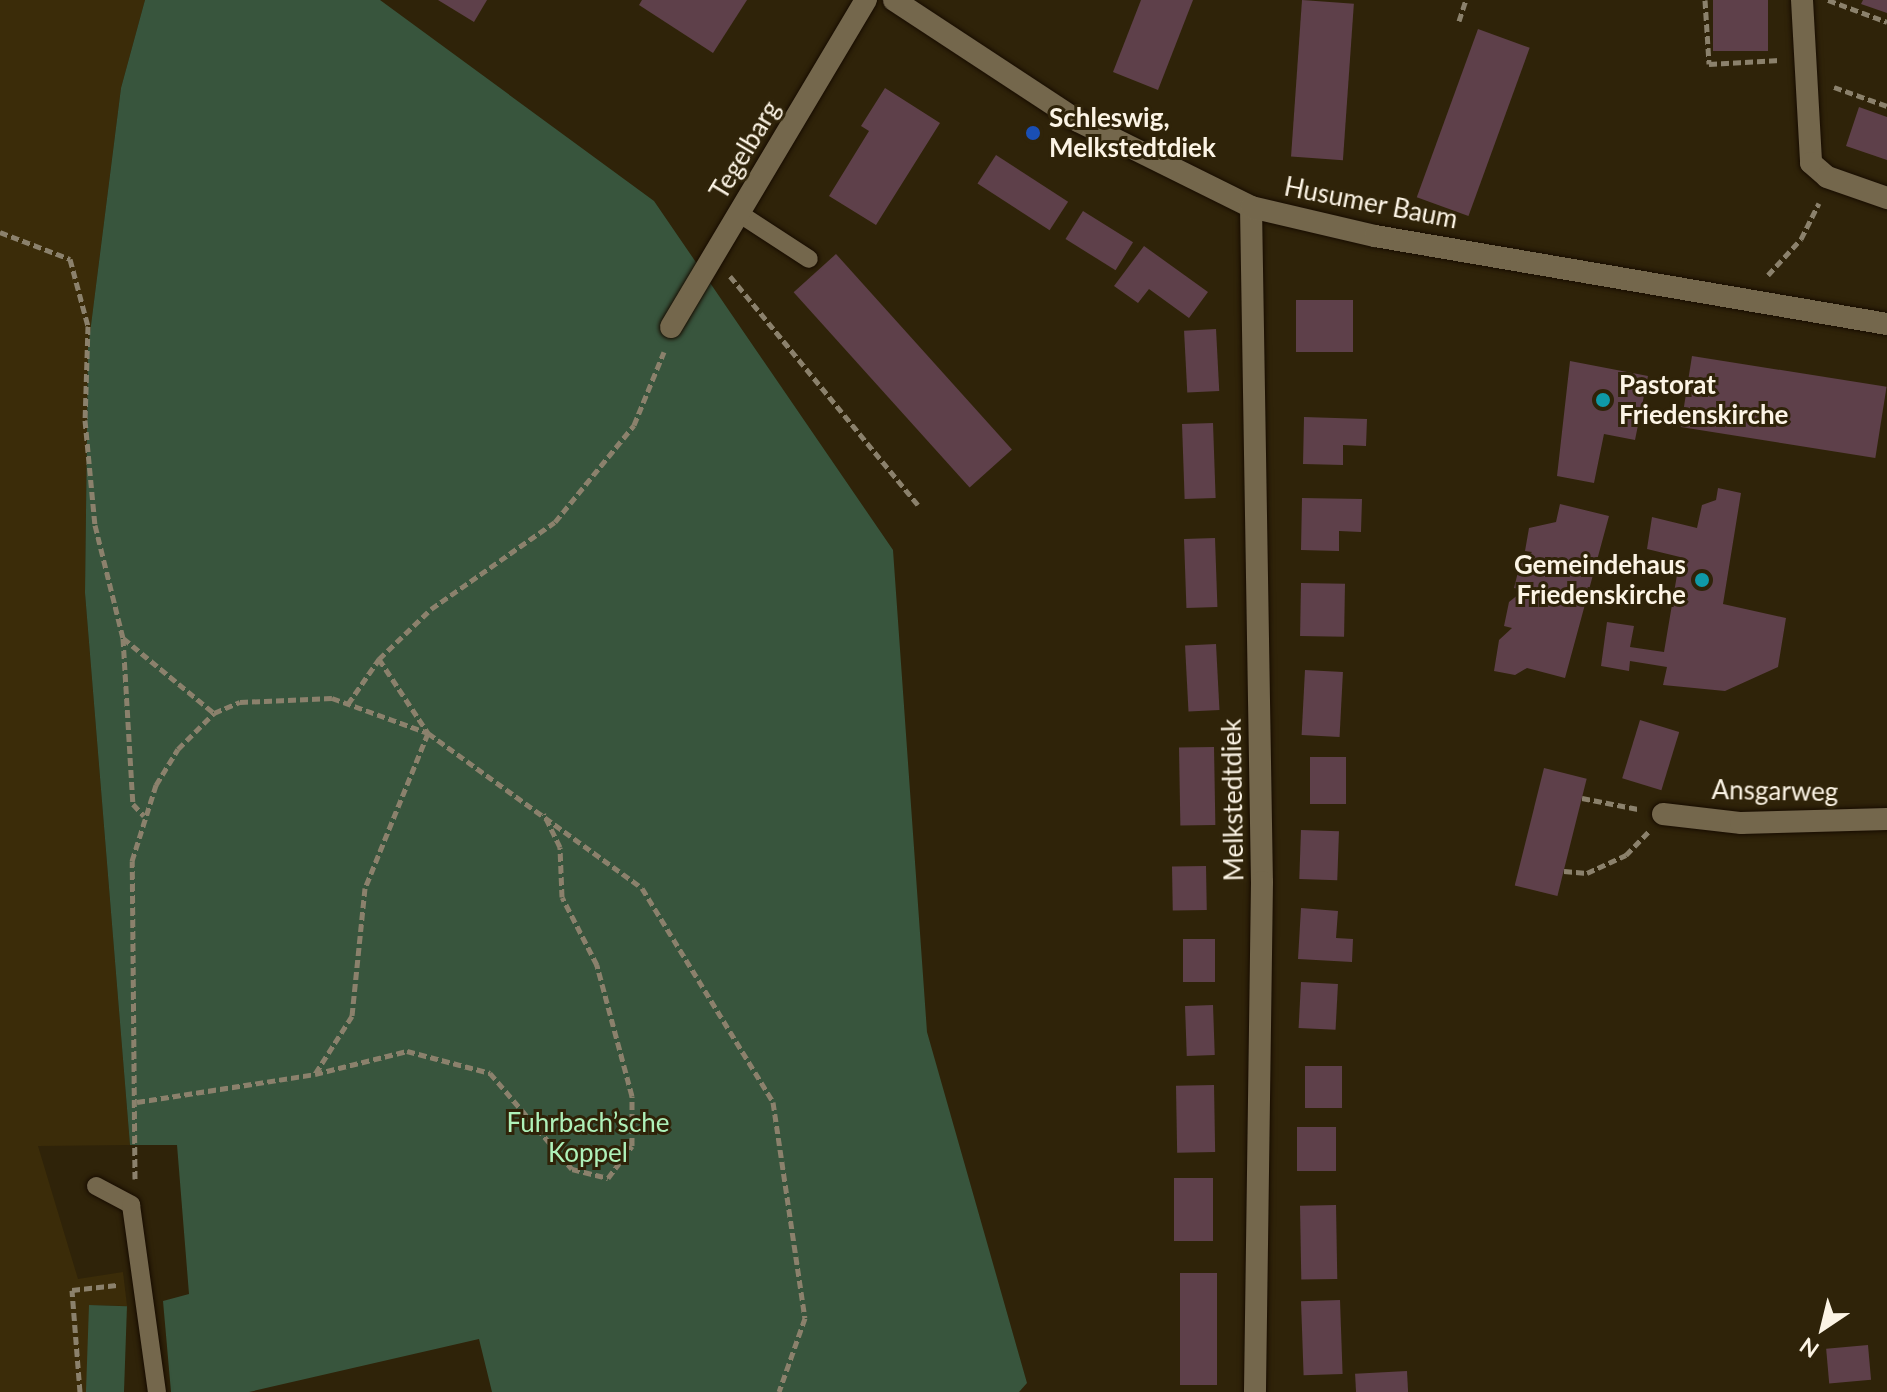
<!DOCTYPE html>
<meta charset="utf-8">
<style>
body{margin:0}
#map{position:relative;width:1887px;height:1392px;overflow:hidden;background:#2f2309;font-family:Lato,sans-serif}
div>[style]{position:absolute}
.built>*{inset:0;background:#3b2c09}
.green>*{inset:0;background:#38553d;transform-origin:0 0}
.building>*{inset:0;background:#5e404a;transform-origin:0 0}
.path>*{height:5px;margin-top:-2.5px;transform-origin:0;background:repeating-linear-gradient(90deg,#8b816c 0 8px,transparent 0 12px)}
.roads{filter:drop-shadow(0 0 2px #170c00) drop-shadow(0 0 2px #170c00)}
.service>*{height:18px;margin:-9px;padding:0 9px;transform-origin:9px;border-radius:9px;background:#74674c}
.minor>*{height:22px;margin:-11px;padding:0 11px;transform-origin:11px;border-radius:11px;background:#74674c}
.tertiary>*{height:22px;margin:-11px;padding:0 11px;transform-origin:11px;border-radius:11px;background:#74674c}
.dots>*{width:22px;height:22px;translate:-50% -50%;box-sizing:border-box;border:4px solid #2f2309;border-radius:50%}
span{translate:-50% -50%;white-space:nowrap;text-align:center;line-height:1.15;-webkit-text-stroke:6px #2f2309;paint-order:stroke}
.poi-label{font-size:26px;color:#fcf4e5;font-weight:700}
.left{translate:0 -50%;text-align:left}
.right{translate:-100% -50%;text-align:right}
.street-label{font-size:26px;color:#fcf4e5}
.park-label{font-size:26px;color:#aef1b9}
.north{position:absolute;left:1783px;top:1288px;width:80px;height:80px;-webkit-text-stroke:6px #2f2309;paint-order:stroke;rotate:215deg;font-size:22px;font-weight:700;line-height:32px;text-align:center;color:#fcf4e5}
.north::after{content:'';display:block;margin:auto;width:28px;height:36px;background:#fcf4e5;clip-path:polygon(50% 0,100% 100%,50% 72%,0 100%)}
</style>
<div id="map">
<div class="built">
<div style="clip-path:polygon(0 0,145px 0,121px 88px,88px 349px,85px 593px,130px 1145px,38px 1146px,78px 1279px,123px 1272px,127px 1306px,90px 1305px,96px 1392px,0 1392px)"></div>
</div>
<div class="green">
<div style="clip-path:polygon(145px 0,380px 0,654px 201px,893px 550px,927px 1032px,1027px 1383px,1019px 1392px,492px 1392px,479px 1339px,249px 1392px,171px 1392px,163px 1301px,189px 1294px,177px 1145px,130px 1145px,85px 593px,88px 349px,121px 88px)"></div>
<div style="left:89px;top:1305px;width:38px;height:87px;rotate:2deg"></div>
</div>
<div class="building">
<div style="clip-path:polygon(438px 0,487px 0,474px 22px)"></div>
<div style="clip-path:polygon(642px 0,747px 0,713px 53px,639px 5px)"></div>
<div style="clip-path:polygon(1141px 0,1193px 0,1158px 90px,1113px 72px)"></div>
<div style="left:1302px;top:0;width:52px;height:157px;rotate:4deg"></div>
<div style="left:1713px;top:0;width:55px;height:51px"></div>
<div style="clip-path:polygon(1863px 0,1887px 0,1887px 13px,1861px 4px)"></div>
<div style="left:1478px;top:29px;width:55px;height:179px;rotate:20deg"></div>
<div style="clip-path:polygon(885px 88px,940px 123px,876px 225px,829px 196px,869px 131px,861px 126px)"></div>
<div style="clip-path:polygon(1859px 107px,1887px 117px,1887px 160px,1846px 146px)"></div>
<div style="left:996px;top:155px;width:86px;height:34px;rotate:33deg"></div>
<div style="left:1083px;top:211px;width:59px;height:33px;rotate:32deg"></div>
<div style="clip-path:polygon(1144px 246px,1208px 292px,1189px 318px,1149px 289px,1138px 303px,1114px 286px)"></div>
<div style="left:836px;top:254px;width:263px;height:57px;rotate:48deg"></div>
<div style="left:1296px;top:300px;width:57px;height:52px"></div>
<div style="left:1216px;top:329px;width:62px;height:32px;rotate:87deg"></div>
<div style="left:1692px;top:356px;width:197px;height:72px;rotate:9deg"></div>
<div style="clip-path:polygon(1570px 361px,1648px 376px,1635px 440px,1604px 434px,1594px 483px,1557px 476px)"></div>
<div style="clip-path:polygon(1304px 417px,1367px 419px,1366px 446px,1343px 445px,1343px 465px,1303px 464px)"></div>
<div style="left:1213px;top:423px;width:75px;height:31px;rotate:88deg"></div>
<div style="clip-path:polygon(1718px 488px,1741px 493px,1723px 604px,1786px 618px,1778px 667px,1725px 691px,1663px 685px,1667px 667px,1630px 661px,1629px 671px,1601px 666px,1607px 622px,1634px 626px,1630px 647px,1664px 652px,1680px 557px,1647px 549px,1652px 517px,1697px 528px,1702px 505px,1716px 500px)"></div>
<div style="clip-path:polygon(1302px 498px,1362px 499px,1361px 532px,1339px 531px,1339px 551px,1301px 550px)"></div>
<div style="clip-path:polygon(1560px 504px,1609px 516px,1565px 678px,1527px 668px,1515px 675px,1494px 671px,1499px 640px,1512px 628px,1504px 626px,1509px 602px,1524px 590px,1514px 588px,1520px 564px,1532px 552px,1525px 551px,1529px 528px,1556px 522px)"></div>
<div style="left:1215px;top:538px;width:69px;height:31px;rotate:88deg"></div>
<div style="left:1301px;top:583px;width:44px;height:53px;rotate:1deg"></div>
<div style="left:1216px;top:644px;width:66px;height:31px;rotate:87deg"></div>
<div style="left:1305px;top:670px;width:38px;height:65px;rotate:3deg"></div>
<div style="left:1640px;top:720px;width:41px;height:61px;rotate:17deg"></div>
<div style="left:1214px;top:747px;width:78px;height:35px;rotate:89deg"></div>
<div style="left:1310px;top:757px;width:36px;height:47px"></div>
<div style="left:1544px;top:768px;width:44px;height:121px;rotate:14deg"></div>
<div style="left:1301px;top:830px;width:38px;height:49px;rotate:2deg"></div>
<div style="left:1206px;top:866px;width:44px;height:34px;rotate:89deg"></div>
<div style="clip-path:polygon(1301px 908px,1338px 911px,1336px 938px,1353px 939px,1352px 962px,1298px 959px)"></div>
<div style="left:1183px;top:939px;width:32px;height:43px"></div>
<div style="left:1301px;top:982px;width:37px;height:46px;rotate:3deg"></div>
<div style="left:1213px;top:1005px;width:50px;height:28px;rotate:88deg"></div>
<div style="left:1305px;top:1066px;width:37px;height:42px"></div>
<div style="left:1214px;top:1085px;width:67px;height:38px;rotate:89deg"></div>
<div style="left:1297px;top:1127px;width:39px;height:44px"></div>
<div style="left:1174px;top:1178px;width:39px;height:63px"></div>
<div style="left:1336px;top:1205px;width:74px;height:36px;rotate:89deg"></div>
<div style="left:1180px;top:1273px;width:37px;height:112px"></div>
<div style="left:1340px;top:1300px;width:74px;height:39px;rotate:88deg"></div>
<div style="left:1868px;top:1345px;width:35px;height:42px;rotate:85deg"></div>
<div style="left:1407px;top:1371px;width:21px;height:52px;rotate:87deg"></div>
</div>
<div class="path">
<div style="left:1705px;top:0;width:64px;rotate:86.4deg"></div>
<div style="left:1709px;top:64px;width:71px;rotate:-3.2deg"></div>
<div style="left:1828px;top:0;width:63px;rotate:20.4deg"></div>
<div style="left:1459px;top:21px;width:22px;rotate:-72deg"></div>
<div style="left:1834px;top:87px;width:56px;rotate:19.7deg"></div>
<div style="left:0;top:232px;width:75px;rotate:21.1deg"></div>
<div style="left:70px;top:259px;width:69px;rotate:75deg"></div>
<div style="left:88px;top:326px;width:94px;rotate:91.8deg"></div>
<div style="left:85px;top:420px;width:105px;rotate:84.6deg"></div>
<div style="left:95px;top:525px;width:116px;rotate:76.1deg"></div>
<div style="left:123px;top:638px;width:166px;rotate:86.6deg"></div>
<div style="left:133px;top:804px;width:16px;rotate:47deg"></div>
<div style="left:1768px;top:275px;width:49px;rotate:-47.5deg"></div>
<div style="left:1801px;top:239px;width:40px;rotate:-63.4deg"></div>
<div style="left:730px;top:276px;width:296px;rotate:50.6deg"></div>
<div style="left:123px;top:638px;width:118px;rotate:39.5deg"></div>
<div style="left:379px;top:659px;width:89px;rotate:56.5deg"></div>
<div style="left:428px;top:733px;width:264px;rotate:35.9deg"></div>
<div style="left:642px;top:888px;width:251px;rotate:58.5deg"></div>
<div style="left:773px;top:1102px;width:218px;rotate:81.6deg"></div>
<div style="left:805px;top:1318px;width:78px;rotate:109.4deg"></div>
<div style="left:348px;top:704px;width:55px;rotate:-55.4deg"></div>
<div style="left:379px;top:659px;width:72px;rotate:-43.9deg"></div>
<div style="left:431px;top:609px;width:151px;rotate:-35.1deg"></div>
<div style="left:555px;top:522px;width:125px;rotate:-50.8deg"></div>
<div style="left:634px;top:425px;width:79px;rotate:-67.7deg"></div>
<div style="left:1582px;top:798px;width:57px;rotate:11.1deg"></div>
<div style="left:1564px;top:871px;width:23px;rotate:5deg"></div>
<div style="left:1587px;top:873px;width:43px;rotate:-24.8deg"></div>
<div style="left:1626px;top:855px;width:32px;rotate:-46deg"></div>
<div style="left:137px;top:1102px;width:180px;rotate:-8.9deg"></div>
<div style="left:315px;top:1074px;width:95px;rotate:-14deg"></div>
<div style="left:407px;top:1051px;width:86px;rotate:14.8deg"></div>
<div style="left:490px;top:1073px;width:126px;rotate:49.5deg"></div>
<div style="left:572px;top:1169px;width:37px;rotate:14deg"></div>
<div style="left:608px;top:1178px;width:40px;rotate:-53deg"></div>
<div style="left:632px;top:1146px;width:50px;rotate:-90deg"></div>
<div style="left:632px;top:1096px;width:136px;rotate:-105deg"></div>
<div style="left:597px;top:965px;width:76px;rotate:-117.2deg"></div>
<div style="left:562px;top:897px;width:50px;rotate:-92.3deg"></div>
<div style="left:560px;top:847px;width:37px;rotate:-116deg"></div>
<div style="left:135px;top:1179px;width:318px;rotate:-90.5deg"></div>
<div style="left:132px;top:861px;width:80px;rotate:-72.5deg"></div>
<div style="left:156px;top:785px;width:42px;rotate:-58.6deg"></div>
<div style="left:178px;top:749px;width:51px;rotate:-45deg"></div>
<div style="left:214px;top:713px;width:28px;rotate:-23deg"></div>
<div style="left:240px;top:702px;width:92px;rotate:-2.5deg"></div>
<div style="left:332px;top:698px;width:102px;rotate:20deg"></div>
<div style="left:428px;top:733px;width:167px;rotate:112.1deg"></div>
<div style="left:365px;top:888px;width:129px;rotate:95.8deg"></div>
<div style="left:352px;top:1016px;width:69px;rotate:122.5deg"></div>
<div style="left:80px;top:1392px;width:102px;rotate:-94.5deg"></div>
<div style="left:72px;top:1290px;width:45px;rotate:-6.3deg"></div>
</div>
<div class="roads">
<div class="service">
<div style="left:740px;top:214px;width:82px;rotate:33.1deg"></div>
<div style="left:96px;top:1186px;width:40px;rotate:28deg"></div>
<div style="left:131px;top:1205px;width:189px;rotate:82.1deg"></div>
</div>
<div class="minor">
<div style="left:1802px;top:0;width:163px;rotate:86.8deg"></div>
<div style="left:1811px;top:163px;width:21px;rotate:41deg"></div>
<div style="left:1827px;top:177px;width:64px;rotate:19.3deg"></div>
<div style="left:1251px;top:207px;width:675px;rotate:89.07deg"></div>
<div style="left:1262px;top:882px;width:510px;rotate:90.79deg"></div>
<div style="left:671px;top:327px;width:381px;rotate:-59.2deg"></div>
<div style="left:1663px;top:814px;width:79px;rotate:6.6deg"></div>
<div style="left:1741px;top:823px;width:146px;rotate:-1.6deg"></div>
</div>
<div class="tertiary">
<div style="left:894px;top:0;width:220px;rotate:33.3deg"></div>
<div style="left:1078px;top:121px;width:193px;rotate:26.4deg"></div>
<div style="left:1251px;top:207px;width:127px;rotate:13.2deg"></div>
<div style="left:1375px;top:236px;width:520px;rotate:9.75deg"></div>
</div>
</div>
<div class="dots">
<div style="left:1033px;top:133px;background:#1a4fb4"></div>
<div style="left:1603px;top:400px;background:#0f9aa8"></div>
<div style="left:1702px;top:580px;background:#0f9aa8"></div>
</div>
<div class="poi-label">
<span class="left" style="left:1049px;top:133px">Schleswig,<br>Melkstedtdiek</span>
<span class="left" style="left:1619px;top:400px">Pastorat<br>Friedenskirche</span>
<span class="right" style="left:1686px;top:580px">Gemeindehaus<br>Friedenskirche</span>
</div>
<div class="street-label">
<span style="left:745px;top:150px;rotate:-59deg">Tegelbarg</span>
<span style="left:1371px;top:203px;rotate:11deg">Husumer Baum</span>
<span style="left:1775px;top:791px;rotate:1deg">Ansgarweg</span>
<span style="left:1233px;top:800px;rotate:-91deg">Melkstedtdiek</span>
</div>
<div class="park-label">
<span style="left:588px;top:1138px">Fuhrbach’sche<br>Koppel</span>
</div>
<div class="north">N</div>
</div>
